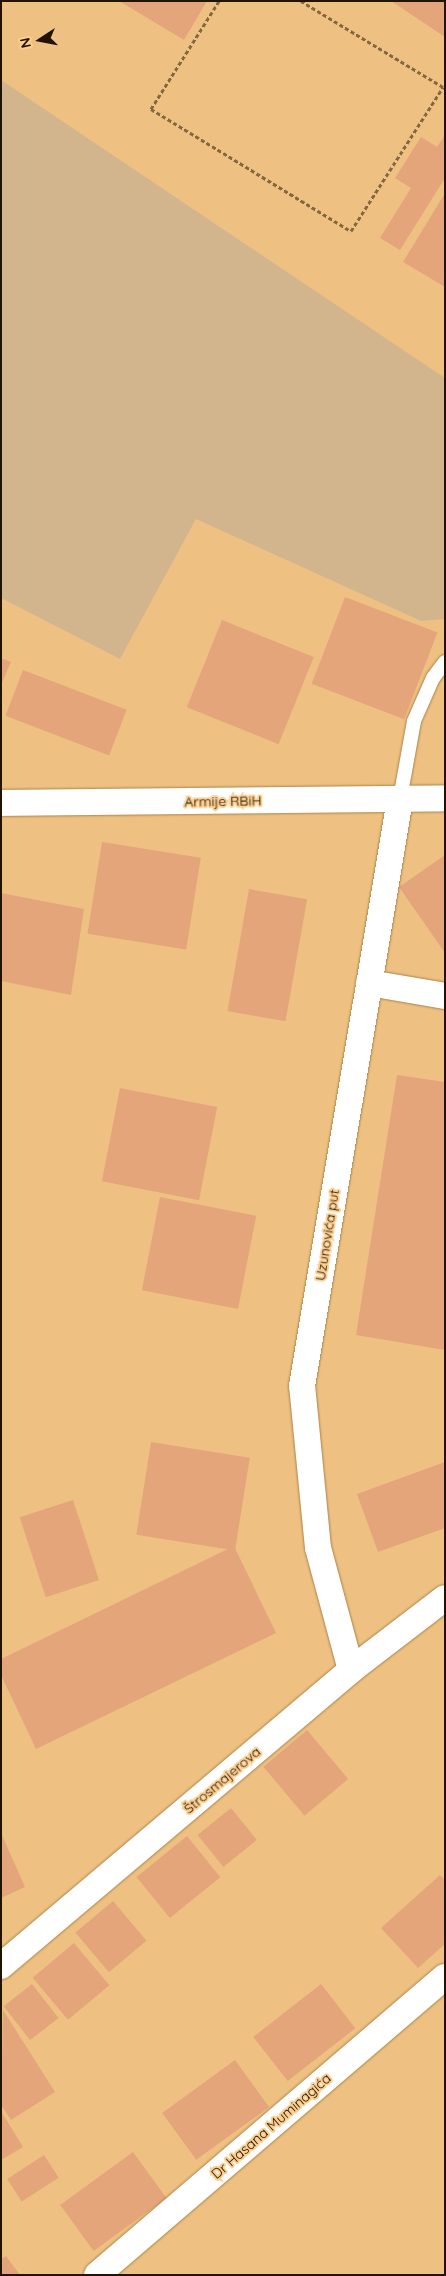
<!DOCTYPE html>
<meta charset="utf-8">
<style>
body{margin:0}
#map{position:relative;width:446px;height:2276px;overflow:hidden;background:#eec183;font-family:Quicksand,sans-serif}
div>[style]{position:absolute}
.green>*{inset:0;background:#d3b58d}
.building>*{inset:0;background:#e4a57b;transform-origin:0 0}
.path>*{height:3px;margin-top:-1.5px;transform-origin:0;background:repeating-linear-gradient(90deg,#84663f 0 4px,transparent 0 6.5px)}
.roads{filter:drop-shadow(0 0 1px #ad8346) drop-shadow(0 0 1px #ad8346)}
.service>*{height:14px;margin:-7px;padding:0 7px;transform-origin:7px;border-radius:7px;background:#fff}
.minor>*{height:26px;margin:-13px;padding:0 13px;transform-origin:13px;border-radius:13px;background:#fff}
span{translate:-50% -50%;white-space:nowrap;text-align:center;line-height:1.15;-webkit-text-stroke:4px #fbce90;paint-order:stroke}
.street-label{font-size:14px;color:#221200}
.frame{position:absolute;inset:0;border:2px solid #221200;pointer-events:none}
.north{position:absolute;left:15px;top:15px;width:50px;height:50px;-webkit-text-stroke:4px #fbce90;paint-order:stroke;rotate:259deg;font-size:14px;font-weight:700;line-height:20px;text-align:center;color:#221200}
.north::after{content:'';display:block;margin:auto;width:18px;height:22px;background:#221200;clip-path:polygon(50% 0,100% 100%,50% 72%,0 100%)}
</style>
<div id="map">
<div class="green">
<div style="clip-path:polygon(1px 80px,445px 378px,445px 619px,421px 621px,196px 519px,120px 659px,1px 598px)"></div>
</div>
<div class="building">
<div style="clip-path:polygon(119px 1px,207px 1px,184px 40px)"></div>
<div style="clip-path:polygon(391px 1px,445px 1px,445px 37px)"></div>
<div style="clip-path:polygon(445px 135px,445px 178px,400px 250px,380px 238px,411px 188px,395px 178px,421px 137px,437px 147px)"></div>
<div style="clip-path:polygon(445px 193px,445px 287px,403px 262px)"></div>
<div style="left:345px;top:597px;width:99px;height:93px;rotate:21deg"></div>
<div style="left:222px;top:620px;width:99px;height:94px;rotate:22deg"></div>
<div style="clip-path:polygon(1px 658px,11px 662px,1px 685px)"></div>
<div style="left:23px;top:670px;width:111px;height:49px;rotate:21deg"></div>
<div style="left:102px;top:842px;width:100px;height:93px;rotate:9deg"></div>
<div style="clip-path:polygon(445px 855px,445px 953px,399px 887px)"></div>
<div style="left:249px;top:889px;width:59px;height:124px;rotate:10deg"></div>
<div style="clip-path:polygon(1px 893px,84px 909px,71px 995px,1px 981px)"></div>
<div style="clip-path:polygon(397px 1075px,445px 1082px,445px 1350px,356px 1335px)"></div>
<div style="left:120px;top:1088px;width:99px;height:95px;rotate:11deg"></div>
<div style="left:160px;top:1197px;width:98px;height:95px;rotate:11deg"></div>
<div style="left:151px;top:1442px;width:100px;height:94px;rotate:9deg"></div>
<div style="clip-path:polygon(445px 1462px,445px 1528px,378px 1552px,357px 1494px)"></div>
<div style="left:73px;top:1500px;width:84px;height:56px;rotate:72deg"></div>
<div style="clip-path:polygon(234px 1546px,276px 1633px,36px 1749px,1px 1675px,1px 1659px)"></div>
<div style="left:307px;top:1730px;width:64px;height:57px;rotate:50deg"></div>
<div style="left:231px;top:1808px;width:41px;height:43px;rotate:51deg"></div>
<div style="clip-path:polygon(1px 1833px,25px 1887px,1px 1898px)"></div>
<div style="left:187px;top:1836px;width:53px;height:65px;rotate:51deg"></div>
<div style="clip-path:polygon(440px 1875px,445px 1880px,445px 1944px,418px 1968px,381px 1928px)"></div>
<div style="left:113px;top:1901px;width:52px;height:49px;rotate:50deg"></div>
<div style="left:74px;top:1943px;width:55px;height:54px;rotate:50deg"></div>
<div style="left:32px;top:1984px;width:43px;height:36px;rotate:52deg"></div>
<div style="left:321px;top:1984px;width:56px;height:86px;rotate:52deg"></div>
<div style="clip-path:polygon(3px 2010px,55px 2092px,11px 2120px,1px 2105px)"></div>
<div style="left:235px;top:2060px;width:58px;height:90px;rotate:54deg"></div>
<div style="clip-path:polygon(1px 2111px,23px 2147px,1px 2160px)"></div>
<div style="left:133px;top:2152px;width:57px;height:90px;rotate:54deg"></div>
<div style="left:44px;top:2155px;width:27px;height:44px;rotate:57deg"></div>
<div style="clip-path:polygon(6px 2256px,20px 2275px,1px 2275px,1px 2259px)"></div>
</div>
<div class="path">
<div style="left:219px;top:1px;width:128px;rotate:122.2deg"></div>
<div style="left:151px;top:109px;width:234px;rotate:31.4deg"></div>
<div style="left:351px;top:231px;width:171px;rotate:-57.4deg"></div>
<div style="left:443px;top:87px;width:166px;rotate:-148.8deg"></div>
</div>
<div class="roads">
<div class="service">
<div style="left:400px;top:799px;width:79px;rotate:-79.8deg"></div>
<div style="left:414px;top:721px;width:47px;rotate:-66.2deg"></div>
<div style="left:433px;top:678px;width:20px;rotate:-53deg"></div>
</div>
<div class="minor">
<div style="left:1px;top:803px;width:444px;rotate:-0.6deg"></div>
<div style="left:369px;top:983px;width:77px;rotate:9.7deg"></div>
<div style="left:351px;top:1670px;width:126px;rotate:-105.1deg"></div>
<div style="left:318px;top:1548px;width:163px;rotate:-95.6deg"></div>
<div style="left:302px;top:1386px;width:595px;rotate:-80.52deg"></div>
<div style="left:1px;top:1966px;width:458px;rotate:-40.2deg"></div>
<div style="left:351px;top:1670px;width:118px;rotate:-37.5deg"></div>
<div style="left:97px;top:2275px;width:458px;rotate:-40.6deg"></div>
</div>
</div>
<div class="street-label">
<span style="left:223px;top:801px;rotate:-1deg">Armije RBiH</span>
<span style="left:327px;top:1235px;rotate:-81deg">Uzunovića put</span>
<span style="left:222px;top:1780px;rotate:-40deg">Štrosmajerova</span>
<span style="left:271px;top:2126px;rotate:-41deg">Dr Hasana Muminagića</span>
</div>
<div class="frame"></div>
<div class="north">N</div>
</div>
